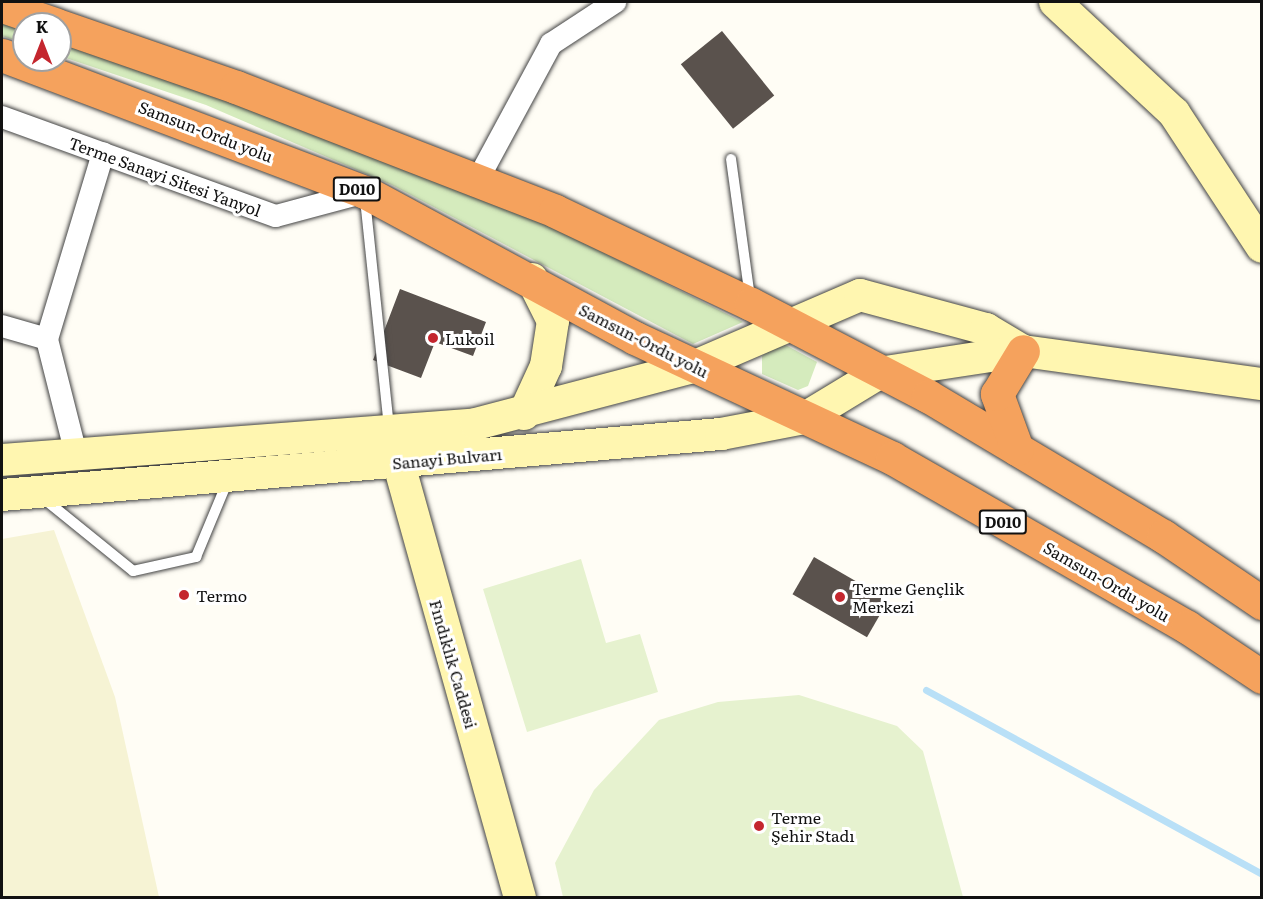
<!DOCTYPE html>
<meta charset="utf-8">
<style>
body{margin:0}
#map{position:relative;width:1263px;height:899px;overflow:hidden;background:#fffdf5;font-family:Literata,serif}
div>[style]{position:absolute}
.farmland>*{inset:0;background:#f6f3d4}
.green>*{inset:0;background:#d5ebbd}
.pitch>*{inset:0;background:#e6f2cf}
.stream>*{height:7px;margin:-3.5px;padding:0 3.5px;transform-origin:3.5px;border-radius:3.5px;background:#b9e0f7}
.building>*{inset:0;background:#5a524d;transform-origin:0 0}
.roads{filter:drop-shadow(0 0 2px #444) drop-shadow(0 0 2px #444)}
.lane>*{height:10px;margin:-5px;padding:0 5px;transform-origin:5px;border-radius:5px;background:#fff}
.street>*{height:22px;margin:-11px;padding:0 11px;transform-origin:11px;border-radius:11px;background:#fff}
.secondary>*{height:32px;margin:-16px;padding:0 16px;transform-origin:16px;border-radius:16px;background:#fff6b0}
.highway>*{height:33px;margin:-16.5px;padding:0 16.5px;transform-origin:16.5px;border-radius:16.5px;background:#f5a25d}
.dots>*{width:16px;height:16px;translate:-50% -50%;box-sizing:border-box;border:3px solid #fff;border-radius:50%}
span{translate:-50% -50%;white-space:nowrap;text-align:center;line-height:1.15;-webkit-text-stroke:6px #fff;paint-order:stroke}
.shield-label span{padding:2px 4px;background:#fff;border:2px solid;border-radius:4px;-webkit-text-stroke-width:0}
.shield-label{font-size:15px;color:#111;font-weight:700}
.street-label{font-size:16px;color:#111}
.poi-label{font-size:16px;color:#111}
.left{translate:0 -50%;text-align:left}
.frame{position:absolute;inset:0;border:3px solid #111;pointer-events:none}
.north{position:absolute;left:12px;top:12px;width:60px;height:60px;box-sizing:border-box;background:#fff;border:2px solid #a0a0a0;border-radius:50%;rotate:0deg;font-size:16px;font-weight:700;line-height:24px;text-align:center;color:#111}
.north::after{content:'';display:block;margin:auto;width:21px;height:27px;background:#c4262e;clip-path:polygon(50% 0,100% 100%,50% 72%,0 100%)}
</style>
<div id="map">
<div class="farmland">
<div style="clip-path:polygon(54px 530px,115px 697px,159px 897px,2px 897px,2px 539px)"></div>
</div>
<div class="green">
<div style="clip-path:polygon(2px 19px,24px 26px,24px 43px,2px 36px)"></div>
<div style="clip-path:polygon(60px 39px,214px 91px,526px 214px,743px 322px,693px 344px,392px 185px,206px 105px,60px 56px)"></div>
<div style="clip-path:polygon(780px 342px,817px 362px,808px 386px,798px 390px,762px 374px,762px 356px)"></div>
</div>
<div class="pitch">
<div style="clip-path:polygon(581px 559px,606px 643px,640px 634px,658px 692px,527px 732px,483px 589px)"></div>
<div style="clip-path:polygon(799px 695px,897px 726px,923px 751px,963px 897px,563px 897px,555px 863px,594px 790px,659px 720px,718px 702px)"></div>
</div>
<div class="stream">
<div style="left:926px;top:690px;width:383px;rotate:28.7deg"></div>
</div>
<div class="building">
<div style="left:722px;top:31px;width:83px;height:53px;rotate:51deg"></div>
<div style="clip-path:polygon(400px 289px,486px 322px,473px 356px,435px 342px,421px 378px,373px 360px)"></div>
<div style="left:814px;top:557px;width:86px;height:43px;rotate:30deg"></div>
</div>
<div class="roads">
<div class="lane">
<div style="left:731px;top:159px;width:140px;rotate:82.2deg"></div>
<div style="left:365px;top:199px;width:230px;rotate:84deg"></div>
<div style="left:43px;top:498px;width:116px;rotate:39deg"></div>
<div style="left:133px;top:571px;width:65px;rotate:-12.5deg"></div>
<div style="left:196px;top:557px;width:83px;rotate:-67.4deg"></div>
</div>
<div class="street">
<div style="left:2px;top:117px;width:291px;rotate:19.9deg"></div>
<div style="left:276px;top:216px;width:92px;rotate:-15.1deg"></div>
<div style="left:477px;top:181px;width:156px;rotate:-61.6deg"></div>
<div style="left:551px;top:44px;width:77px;rotate:-33.3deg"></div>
<div style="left:2px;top:326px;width:47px;rotate:16.1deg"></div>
<div style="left:76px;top:454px;width:119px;rotate:-104.2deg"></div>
<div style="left:47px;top:339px;width:194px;rotate:-73.2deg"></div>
</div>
<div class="secondary">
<div style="left:1055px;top:2px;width:163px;rotate:43deg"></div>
<div style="left:1174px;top:113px;width:160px;rotate:56.7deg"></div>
<div style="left:524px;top:414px;width:53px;rotate:-65.4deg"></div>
<div style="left:546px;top:366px;width:46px;rotate:-81.2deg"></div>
<div style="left:553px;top:321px;width:47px;rotate:-116.6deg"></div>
<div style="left:393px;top:443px;width:472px;rotate:74.4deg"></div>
<div style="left:2px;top:460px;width:475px;rotate:-4.3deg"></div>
<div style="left:476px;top:424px;width:224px;rotate:-14.7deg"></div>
<div style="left:693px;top:367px;width:182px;rotate:-23.3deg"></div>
<div style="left:860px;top:295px;width:131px;rotate:15.1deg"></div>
<div style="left:986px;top:329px;width:43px;rotate:30.7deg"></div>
<div style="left:2px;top:495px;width:722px;rotate:-4.85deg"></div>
<div style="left:721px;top:434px;width:86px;rotate:-10.8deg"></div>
<div style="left:805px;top:418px;width:87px;rotate:-31.3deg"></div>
<div style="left:879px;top:373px;width:146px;rotate:-8.7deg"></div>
<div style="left:1023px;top:351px;width:241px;rotate:7.9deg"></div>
</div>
<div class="highway">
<div style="left:2px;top:6px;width:56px;rotate:18.8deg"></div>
<div style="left:60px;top:26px;width:186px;rotate:19.1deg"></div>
<div style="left:236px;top:87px;width:342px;rotate:21.2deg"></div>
<div style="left:555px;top:211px;width:217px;rotate:25.4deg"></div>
<div style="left:751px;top:304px;width:199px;rotate:27.5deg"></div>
<div style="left:928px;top:396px;width:274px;rotate:30.8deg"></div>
<div style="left:1163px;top:536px;width:120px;rotate:34.1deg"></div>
<div style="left:2px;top:55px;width:388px;rotate:20.7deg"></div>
<div style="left:365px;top:192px;width:307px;rotate:28.4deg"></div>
<div style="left:635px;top:338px;width:284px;rotate:25deg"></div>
<div style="left:892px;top:458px;width:340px;rotate:29.8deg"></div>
<div style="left:1187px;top:627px;width:90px;rotate:33.7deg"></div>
<div style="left:1017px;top:449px;width:59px;rotate:-110deg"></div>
<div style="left:997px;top:394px;width:50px;rotate:-58.8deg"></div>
</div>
</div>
<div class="dots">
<div style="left:433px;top:338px;background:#c4262e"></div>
<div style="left:184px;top:595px;background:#c4262e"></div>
<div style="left:840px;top:597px;background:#c4262e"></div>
<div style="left:759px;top:826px;background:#c4262e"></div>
</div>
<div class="shield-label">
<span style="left:357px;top:189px">D010</span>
<span style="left:1003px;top:522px">D010</span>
</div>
<div class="street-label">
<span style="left:206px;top:131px;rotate:21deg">Samsun-Ordu yolu</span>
<span style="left:165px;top:176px;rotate:20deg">Terme Sanayi Sitesi Yanyol</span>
<span style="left:644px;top:340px;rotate:27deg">Samsun-Ordu yolu</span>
<span style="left:447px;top:458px;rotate:-5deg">Sanayi Bulvarı</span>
<span style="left:1107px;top:581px;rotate:30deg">Samsun-Ordu yolu</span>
<span style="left:454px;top:664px;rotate:74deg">Fındıklık Caddesi</span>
</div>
<div class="poi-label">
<span class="left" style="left:445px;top:338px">Lukoil</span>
<span class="left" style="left:852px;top:597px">Terme Gençlik<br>Merkezi</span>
<span class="left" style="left:196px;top:595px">Termo</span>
<span class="left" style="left:771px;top:826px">Terme<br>Şehir Stadı</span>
</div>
<div class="frame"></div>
<div class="north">K</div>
</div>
